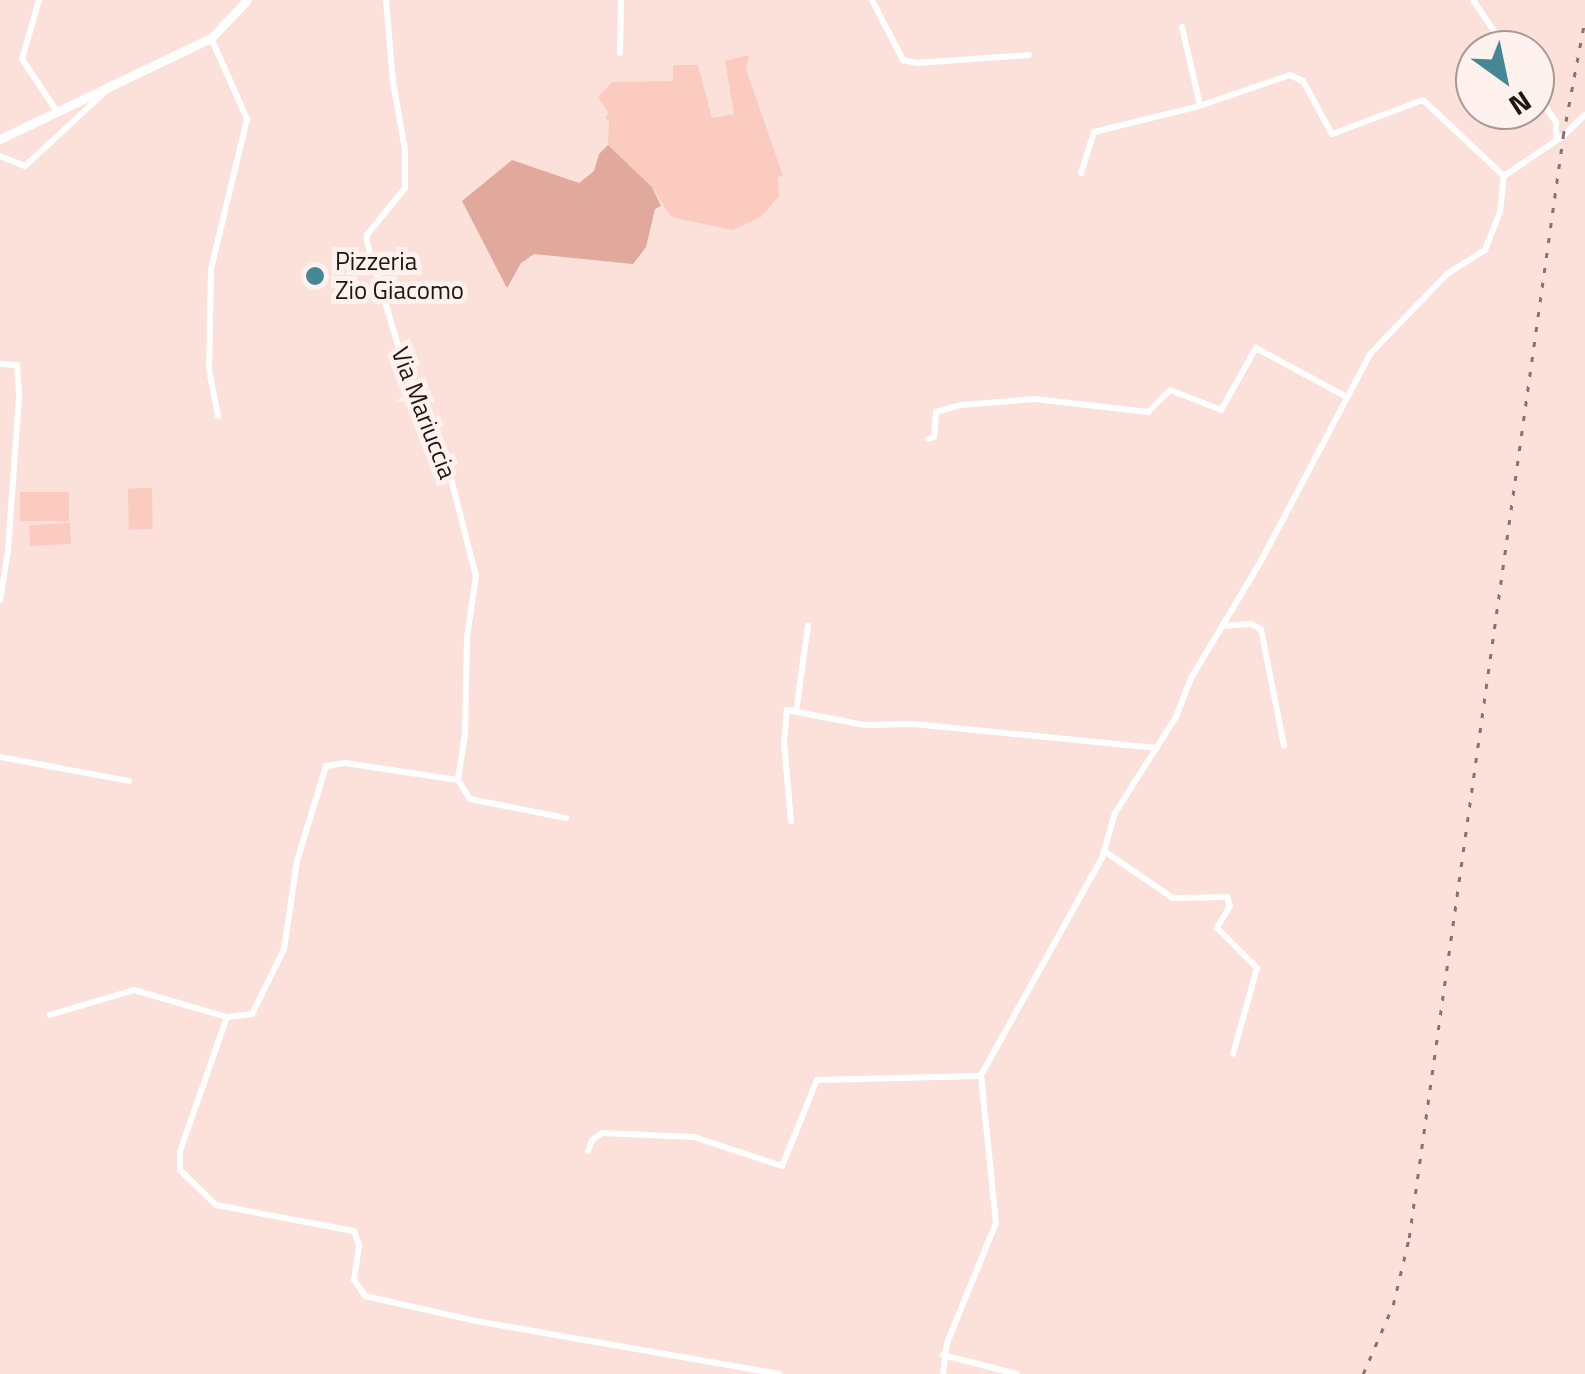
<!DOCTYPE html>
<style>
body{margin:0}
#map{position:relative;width:1585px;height:1374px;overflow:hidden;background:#fbe1da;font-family:"Titillium Web",sans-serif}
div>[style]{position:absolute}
.green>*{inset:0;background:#fbcbbf;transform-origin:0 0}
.forest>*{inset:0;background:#e1a99b}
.street>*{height:6px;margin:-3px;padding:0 3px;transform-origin:3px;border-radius:3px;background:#fff}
.secondary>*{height:9px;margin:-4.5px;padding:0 4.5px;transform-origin:4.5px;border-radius:4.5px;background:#fff}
.rail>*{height:2.5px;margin-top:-1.25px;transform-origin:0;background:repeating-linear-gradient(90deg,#86746f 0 5px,transparent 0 15px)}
.dots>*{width:28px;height:28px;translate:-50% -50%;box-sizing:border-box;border:5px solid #fff1ee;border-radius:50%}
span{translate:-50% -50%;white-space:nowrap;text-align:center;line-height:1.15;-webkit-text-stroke:10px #fff1ee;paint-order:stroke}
.poi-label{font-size:25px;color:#201512}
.left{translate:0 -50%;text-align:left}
.street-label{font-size:25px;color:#201512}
.north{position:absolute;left:1455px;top:30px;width:100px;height:100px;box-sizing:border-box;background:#fff1ee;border:2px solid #a69996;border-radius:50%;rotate:147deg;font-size:28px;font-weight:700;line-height:40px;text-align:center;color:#201512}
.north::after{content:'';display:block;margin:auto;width:35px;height:45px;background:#448797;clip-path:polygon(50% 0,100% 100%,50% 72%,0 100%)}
</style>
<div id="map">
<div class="green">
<div style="clip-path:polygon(749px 55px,746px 69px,783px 176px,778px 177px,779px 196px,761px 217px,732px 230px,671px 217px,652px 187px,608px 145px,609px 121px,605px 118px,609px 113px,598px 97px,612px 82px,673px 81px,673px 65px,698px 65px,712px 118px,734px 114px,725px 61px)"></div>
<div style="left:152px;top:488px;width:41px;height:24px;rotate:89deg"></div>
<div style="left:20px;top:492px;width:49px;height:29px"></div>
<div style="left:70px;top:523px;width:21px;height:41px;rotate:87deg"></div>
</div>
<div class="forest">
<div style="clip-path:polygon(608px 145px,652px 187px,661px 206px,655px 209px,646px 247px,633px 264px,534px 254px,521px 263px,507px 288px,462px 201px,512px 160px,579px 183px,594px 171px,599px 154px)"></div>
</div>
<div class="street">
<div style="left:39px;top:0;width:61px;rotate:106.1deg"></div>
<div style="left:22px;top:59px;width:61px;rotate:56.3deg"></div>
<div style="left:386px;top:0;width:82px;rotate:85.1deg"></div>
<div style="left:393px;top:82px;width:69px;rotate:80deg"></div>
<div style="left:405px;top:150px;width:38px;rotate:90deg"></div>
<div style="left:405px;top:188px;width:60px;rotate:129deg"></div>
<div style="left:367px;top:235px;width:7px;rotate:90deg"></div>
<div style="left:367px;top:242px;width:125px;rotate:73.3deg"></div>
<div style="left:403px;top:362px;width:122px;rotate:67.4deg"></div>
<div style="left:450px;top:475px;width:104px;rotate:75.6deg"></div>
<div style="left:476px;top:576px;width:62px;rotate:98.4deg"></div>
<div style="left:467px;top:637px;width:97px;rotate:91.2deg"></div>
<div style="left:465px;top:734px;width:47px;rotate:98.7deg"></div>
<div style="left:872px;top:0;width:68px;rotate:62.7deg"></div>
<div style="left:903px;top:60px;width:14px;rotate:12deg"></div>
<div style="left:917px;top:63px;width:112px;rotate:-4.1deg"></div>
<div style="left:1473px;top:0;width:60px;rotate:55.8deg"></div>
<div style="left:1182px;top:27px;width:80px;rotate:77deg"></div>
<div style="left:211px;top:38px;width:89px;rotate:66deg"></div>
<div style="left:247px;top:119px;width:154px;rotate:103.5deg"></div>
<div style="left:211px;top:269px;width:100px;rotate:91.1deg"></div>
<div style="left:209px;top:369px;width:48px;rotate:79.2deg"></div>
<div style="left:620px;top:53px;width:53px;rotate:-88.9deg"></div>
<div style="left:1535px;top:92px;width:37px;rotate:55deg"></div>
<div style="left:1556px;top:122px;width:17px;rotate:90deg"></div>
<div style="left:0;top:156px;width:27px;rotate:22deg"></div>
<div style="left:25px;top:166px;width:112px;rotate:-42.8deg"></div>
<div style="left:1081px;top:173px;width:43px;rotate:-72.4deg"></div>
<div style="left:1094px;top:132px;width:105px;rotate:-13.8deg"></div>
<div style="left:1196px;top:107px;width:99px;rotate:-18.8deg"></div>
<div style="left:1290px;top:75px;width:14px;rotate:25deg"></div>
<div style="left:1303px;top:81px;width:60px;rotate:61.3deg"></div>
<div style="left:1332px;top:134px;width:97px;rotate:-20.5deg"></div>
<div style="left:1423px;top:100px;width:111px;rotate:43.2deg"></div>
<div style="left:0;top:364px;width:17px;rotate:3deg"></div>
<div style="left:17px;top:365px;width:32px;rotate:86deg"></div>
<div style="left:19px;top:397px;width:154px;rotate:94.1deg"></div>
<div style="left:8px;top:551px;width:50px;rotate:99.3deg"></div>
<div style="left:928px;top:439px;width:6px;rotate:-18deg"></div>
<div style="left:934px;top:437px;width:25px;rotate:-85deg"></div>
<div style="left:936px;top:412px;width:26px;rotate:-16deg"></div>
<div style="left:961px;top:405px;width:74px;rotate:-4.6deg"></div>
<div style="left:1035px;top:399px;width:114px;rotate:6.6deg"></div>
<div style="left:1148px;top:412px;width:31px;rotate:-45deg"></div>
<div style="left:1170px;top:390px;width:55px;rotate:21.4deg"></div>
<div style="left:1221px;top:410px;width:71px;rotate:-60.6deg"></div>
<div style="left:1256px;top:348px;width:103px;rotate:28.3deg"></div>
<div style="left:1223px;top:626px;width:28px;rotate:-4deg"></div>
<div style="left:1251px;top:624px;width:11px;rotate:27deg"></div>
<div style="left:1261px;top:629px;width:119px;rotate:78.9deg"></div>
<div style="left:796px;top:712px;width:87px;rotate:-82.1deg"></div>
<div style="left:0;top:757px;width:131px;rotate:10.5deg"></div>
<div style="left:458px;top:780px;width:114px;rotate:-171.4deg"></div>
<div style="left:345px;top:763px;width:19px;rotate:171deg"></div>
<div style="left:326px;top:766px;width:99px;rotate:107deg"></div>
<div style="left:297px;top:861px;width:89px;rotate:98.4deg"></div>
<div style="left:284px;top:949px;width:72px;rotate:116.2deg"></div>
<div style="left:252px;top:1014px;width:25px;rotate:173deg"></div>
<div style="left:227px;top:1017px;width:142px;rotate:109.3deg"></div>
<div style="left:180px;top:1151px;width:19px;rotate:90deg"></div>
<div style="left:180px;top:1170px;width:50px;rotate:44.2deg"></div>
<div style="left:216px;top:1205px;width:140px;rotate:10.7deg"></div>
<div style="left:354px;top:1231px;width:15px;rotate:70deg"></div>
<div style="left:359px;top:1245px;width:35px;rotate:98deg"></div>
<div style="left:354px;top:1280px;width:19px;rotate:55deg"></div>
<div style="left:365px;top:1296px;width:114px;rotate:12.7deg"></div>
<div style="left:476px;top:1321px;width:308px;rotate:9.9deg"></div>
<div style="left:458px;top:780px;width:22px;rotate:58deg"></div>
<div style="left:470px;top:799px;width:98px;rotate:11.2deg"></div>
<div style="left:791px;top:821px;width:78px;rotate:-95.1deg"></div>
<div style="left:784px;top:743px;width:33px;rotate:-85deg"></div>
<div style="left:787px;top:710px;width:79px;rotate:10.9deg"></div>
<div style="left:865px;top:725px;width:48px;rotate:-1.2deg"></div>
<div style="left:913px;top:724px;width:245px;rotate:5.6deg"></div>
<div style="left:1104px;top:851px;width:83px;rotate:34.3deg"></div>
<div style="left:1173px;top:898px;width:54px;rotate:-1.1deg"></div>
<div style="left:1227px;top:897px;width:9px;rotate:72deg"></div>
<div style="left:1230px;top:906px;width:26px;rotate:121deg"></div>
<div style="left:1217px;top:928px;width:57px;rotate:45deg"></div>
<div style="left:1257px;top:968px;width:89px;rotate:105.6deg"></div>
<div style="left:50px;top:1015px;width:88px;rotate:-16.6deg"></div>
<div style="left:134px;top:990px;width:97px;rotate:16.2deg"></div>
<div style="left:588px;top:1151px;width:12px;rotate:-70deg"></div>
<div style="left:592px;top:1140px;width:12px;rotate:-35deg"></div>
<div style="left:602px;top:1133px;width:92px;rotate:2.5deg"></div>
<div style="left:694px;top:1137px;width:93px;rotate:18.2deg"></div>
<div style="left:782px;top:1166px;width:93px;rotate:-67.9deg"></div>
<div style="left:817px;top:1080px;width:163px;rotate:-1.4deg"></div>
<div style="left:943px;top:1355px;width:76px;rotate:14.4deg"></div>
<div style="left:943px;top:1374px;width:31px;rotate:-83deg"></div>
<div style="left:947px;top:1343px;width:130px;rotate:-67.8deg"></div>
<div style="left:996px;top:1223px;width:149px;rotate:-95.8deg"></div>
<div style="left:981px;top:1075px;width:248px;rotate:-60.9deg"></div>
<div style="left:1102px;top:858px;width:47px;rotate:-73.9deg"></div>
<div style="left:1115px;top:813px;width:114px;rotate:-57.6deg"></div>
<div style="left:1176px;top:717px;width:40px;rotate:-69deg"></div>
<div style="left:1190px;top:680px;width:141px;rotate:-59.2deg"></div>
<div style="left:1262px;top:559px;width:232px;rotate:-62.2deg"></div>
<div style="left:1370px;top:354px;width:111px;rotate:-46.1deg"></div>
<div style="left:1447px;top:274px;width:45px;rotate:-32.3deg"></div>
<div style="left:1485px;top:250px;width:41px;rotate:-68.5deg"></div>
<div style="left:1500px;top:212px;width:36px;rotate:-84deg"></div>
<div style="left:1504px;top:176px;width:71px;rotate:-34.1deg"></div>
<div style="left:1563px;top:136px;width:30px;rotate:-44deg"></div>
</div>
<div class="secondary">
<div style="left:0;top:139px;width:234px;rotate:-25.6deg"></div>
<div style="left:211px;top:38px;width:52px;rotate:-46.5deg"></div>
</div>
<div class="rail">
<div style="left:1363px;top:1374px;width:75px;rotate:-66.5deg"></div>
<div style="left:1393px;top:1305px;width:69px;rotate:-76.6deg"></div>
<div style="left:1409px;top:1238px;width:1113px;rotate:-82.04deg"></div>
<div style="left:1563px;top:136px;width:120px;rotate:-79.4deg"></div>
</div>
<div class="dots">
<div style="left:315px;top:276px;background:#448797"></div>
</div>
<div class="poi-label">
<span class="left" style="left:335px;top:276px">Pizzeria<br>Zio Giacomo</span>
</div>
<div class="street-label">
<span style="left:424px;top:413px;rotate:69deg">Via Mariuccia</span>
</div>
<div class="north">N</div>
</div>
